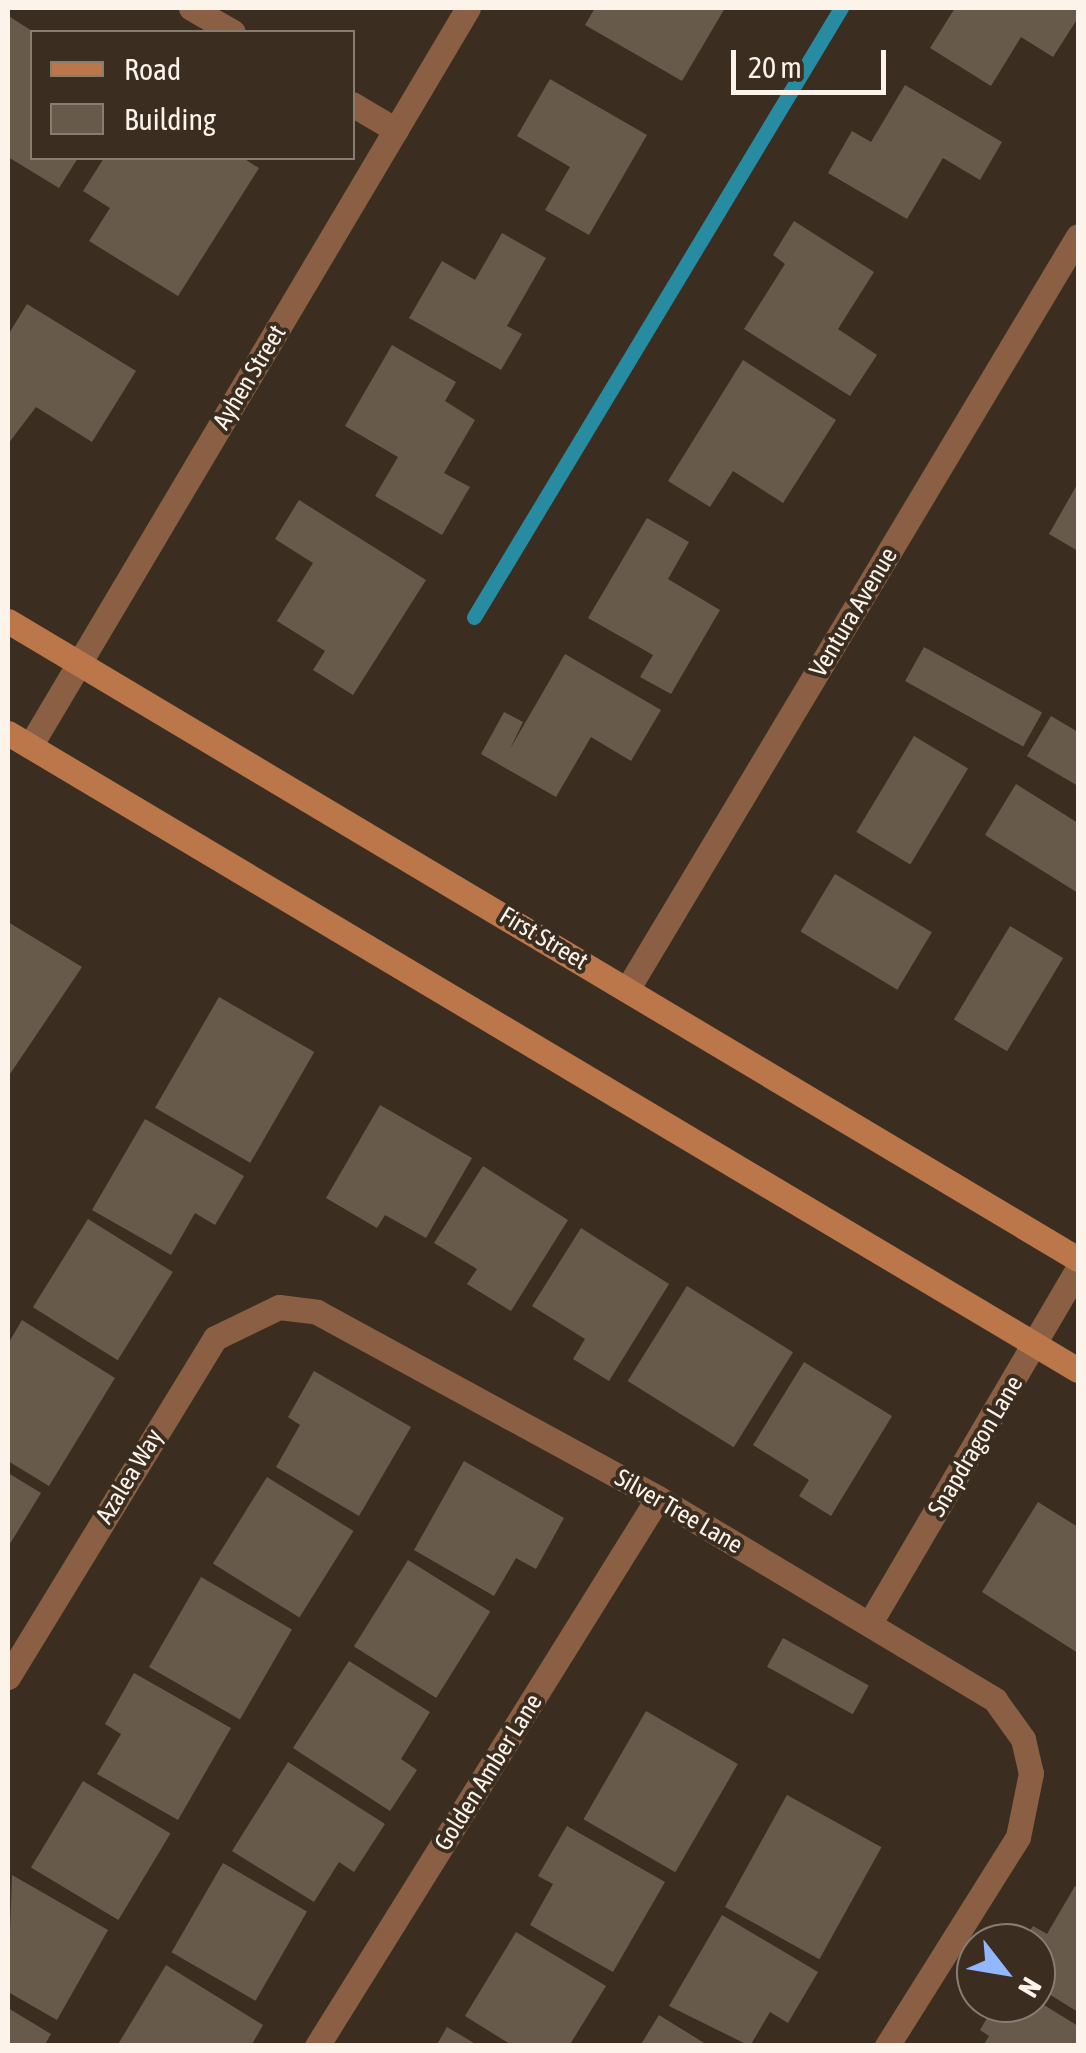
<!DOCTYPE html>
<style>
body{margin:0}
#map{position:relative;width:1086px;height:2053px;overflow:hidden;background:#3b2e20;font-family:"Asap Condensed",sans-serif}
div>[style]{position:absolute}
.stream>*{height:15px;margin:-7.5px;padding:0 7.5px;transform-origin:7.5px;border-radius:7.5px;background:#278ca1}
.building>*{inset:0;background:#685a4b;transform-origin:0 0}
.minor>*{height:25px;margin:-12.5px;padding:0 12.5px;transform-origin:12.5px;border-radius:12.5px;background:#8a5f43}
.secondary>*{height:25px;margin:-12.5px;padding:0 12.5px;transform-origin:12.5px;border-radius:12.5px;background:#bb774a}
span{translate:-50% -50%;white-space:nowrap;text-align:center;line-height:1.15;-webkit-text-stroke:8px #3b2e20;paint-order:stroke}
.street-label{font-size:25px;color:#fcf3eb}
.frame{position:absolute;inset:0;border:10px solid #fcf3eb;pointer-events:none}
.legend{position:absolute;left:30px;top:30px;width:325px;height:130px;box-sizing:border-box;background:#3b2e20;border:2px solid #887d71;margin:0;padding:12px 18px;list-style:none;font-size:30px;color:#fcf3eb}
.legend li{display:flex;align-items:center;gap:20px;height:50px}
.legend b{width:50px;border:2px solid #887d71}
.north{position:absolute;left:956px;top:1923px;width:100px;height:100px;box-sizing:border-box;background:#3b2e20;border:2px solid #887d71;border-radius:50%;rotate:121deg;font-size:28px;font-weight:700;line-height:40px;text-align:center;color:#fcf3eb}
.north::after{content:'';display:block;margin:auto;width:35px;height:45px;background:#92b7fd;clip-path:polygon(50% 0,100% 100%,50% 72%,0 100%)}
.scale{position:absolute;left:731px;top:50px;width:155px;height:45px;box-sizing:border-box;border:5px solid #fcf3eb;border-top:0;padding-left:12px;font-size:30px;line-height:35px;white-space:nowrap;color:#fcf3eb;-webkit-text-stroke:8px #3b2e20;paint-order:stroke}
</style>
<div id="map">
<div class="stream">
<div style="left:474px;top:617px;width:711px;rotate:-58.93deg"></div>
</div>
<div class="building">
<div style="clip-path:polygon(595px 8px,725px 8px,682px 81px,585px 25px)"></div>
<div style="clip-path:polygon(955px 8px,1078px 8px,1078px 18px,1053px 57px,1021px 37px,991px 86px,930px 48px)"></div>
<div style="clip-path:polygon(10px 17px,32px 31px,32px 158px,78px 158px,59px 188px,8px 157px)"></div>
<div style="clip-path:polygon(550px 79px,647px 135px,589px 235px,545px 210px,570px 167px,517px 136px)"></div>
<div style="clip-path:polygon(905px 85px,1002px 142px,980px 180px,943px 158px,907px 219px,828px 173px,852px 131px,871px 142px)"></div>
<div style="clip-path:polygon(104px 158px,243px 158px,259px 168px,178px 296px,89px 241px,110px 208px,83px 191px)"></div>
<div style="clip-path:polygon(794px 221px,874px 272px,838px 329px,877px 355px,850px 396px,744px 329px,785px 264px,773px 255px)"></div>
<div style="clip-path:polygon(502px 233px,546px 258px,507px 326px,522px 334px,501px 370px,409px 318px,442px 261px,475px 280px)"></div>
<div style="clip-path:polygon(27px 304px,136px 371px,92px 442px,36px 407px,8px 444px,8px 335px)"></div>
<div style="clip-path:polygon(392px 345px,456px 382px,445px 401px,475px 420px,444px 473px,470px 487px,442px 535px,375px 496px,398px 457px,345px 426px)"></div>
<div style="clip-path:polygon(743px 360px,836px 420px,783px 503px,733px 471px,710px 507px,668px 481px)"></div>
<div style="clip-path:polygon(1078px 483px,1078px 551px,1049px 534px)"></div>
<div style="clip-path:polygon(299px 500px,426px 580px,353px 695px,313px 670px,325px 651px,277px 621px,313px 563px,275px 539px)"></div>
<div style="clip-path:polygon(647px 518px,689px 542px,668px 579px,720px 610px,671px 694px,640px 677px,653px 655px,588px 618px)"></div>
<div style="left:924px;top:647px;width:135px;height:39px;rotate:29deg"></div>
<div style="clip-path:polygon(565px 654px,661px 710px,631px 761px,591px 737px,556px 797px,481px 754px,504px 712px,523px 722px,510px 749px)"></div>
<div style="clip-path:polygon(1051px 716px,1078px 732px,1078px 786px,1027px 756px)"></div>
<div style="left:914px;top:736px;width:63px;height:112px;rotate:31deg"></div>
<div style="clip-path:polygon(1016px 784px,1078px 823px,1078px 893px,985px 835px)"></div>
<div style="left:835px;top:874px;width:113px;height:67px;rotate:31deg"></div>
<div style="clip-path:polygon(8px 922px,82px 967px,8px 1077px)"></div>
<div style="left:1010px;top:926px;width:62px;height:109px;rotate:31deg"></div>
<div style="left:219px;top:997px;width:110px;height:128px;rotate:30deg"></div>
<div style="clip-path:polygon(380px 1105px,472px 1158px,426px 1238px,385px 1215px,377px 1228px,326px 1198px)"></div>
<div style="clip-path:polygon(145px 1119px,244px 1176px,215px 1225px,195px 1213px,171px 1255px,92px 1210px)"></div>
<div style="clip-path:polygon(483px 1166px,568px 1220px,511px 1311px,467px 1284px,477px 1269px,434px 1243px)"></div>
<div style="left:88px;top:1219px;width:100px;height:104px;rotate:32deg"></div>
<div style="clip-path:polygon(581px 1228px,669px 1284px,609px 1381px,573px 1359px,585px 1339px,532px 1306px)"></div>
<div style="left:687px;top:1286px;width:125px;height:112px;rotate:32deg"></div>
<div style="clip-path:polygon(22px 1320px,115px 1378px,49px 1486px,8px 1461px,8px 1344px)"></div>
<div style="clip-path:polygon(804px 1362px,892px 1416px,831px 1516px,799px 1496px,809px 1480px,753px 1445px)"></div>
<div style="clip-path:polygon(314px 1371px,411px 1427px,359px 1516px,276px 1467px,300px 1425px,288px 1417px)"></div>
<div style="clip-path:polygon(464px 1461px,564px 1518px,536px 1569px,516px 1558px,494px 1596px,414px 1550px)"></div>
<div style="clip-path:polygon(8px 1473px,41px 1493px,8px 1547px)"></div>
<div style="left:267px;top:1477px;width:102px;height:102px;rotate:32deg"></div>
<div style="clip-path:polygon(1038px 1502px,1078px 1527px,1078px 1653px,982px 1592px)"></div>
<div style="left:408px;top:1560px;width:97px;height:102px;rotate:32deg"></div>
<div style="left:201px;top:1577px;width:105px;height:104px;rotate:30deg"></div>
<div style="left:783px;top:1638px;width:98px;height:33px;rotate:29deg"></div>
<div style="clip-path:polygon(349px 1661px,430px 1712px,401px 1759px,417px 1770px,390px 1811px,293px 1748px)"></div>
<div style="clip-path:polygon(134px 1673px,231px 1728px,178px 1820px,97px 1774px,121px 1734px,105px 1724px)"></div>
<div style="left:646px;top:1711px;width:106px;height:125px;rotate:30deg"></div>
<div style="clip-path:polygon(288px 1762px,385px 1824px,354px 1872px,339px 1862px,314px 1902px,232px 1851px)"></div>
<div style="left:83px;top:1781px;width:102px;height:101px;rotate:31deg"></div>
<div style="left:787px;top:1795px;width:108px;height:128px;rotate:29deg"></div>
<div style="clip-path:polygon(567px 1826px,665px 1882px,613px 1972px,530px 1925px,553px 1884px,538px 1876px)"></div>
<div style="left:223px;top:1863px;width:97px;height:103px;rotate:30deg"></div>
<div style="clip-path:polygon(12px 1875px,108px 1930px,57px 2020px,8px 1992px)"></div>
<div style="clip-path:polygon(1075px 1886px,1078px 1888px,1078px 2012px,1036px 1986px,1036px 1943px,1022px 1943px,1033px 1926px,1047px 1934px)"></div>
<div style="clip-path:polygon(722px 1915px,818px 1972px,788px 2023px,770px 2012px,750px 2046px,669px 2006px)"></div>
<div style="clip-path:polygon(516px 1932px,606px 1986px,569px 2046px,513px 2046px,465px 2016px)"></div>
<div style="clip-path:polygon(166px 1965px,263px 2025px,251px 2046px,117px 2046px)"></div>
<div style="clip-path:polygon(1036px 2000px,1078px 2026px,1078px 2046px,983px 2046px,989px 2036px,980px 2030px,996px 2003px)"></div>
<div style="clip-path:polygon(8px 2008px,51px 2034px,44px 2046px,8px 2046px)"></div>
<div style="clip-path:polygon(659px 2015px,709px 2046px,640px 2046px)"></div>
<div style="clip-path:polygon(447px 2027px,479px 2046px,436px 2046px)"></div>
</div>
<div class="minor">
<div style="left:191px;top:8px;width:48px;rotate:29.7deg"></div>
<div style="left:352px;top:104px;width:51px;rotate:30.6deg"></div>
<div style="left:30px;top:746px;width:858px;rotate:-59.31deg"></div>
<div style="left:628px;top:988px;width:876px;rotate:-59.1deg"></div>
<div style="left:870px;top:1623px;width:411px;rotate:-59.6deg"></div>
<div style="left:8px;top:1677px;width:397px;rotate:-58.6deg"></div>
<div style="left:215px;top:1338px;width:71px;rotate:-25.8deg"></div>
<div style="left:279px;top:1307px;width:38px;rotate:7deg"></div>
<div style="left:317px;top:1312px;width:388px;rotate:28.6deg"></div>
<div style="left:658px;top:1498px;width:393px;rotate:30.9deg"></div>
<div style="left:995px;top:1700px;width:48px;rotate:54.3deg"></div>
<div style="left:1023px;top:1739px;width:35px;rotate:77deg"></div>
<div style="left:1031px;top:1773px;width:65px;rotate:101.5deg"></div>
<div style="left:1018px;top:1837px;width:247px;rotate:122.1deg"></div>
<div style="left:317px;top:2046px;width:645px;rotate:-58.11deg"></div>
</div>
<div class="secondary">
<div style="left:8px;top:621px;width:1246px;rotate:30.81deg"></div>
<div style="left:8px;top:733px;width:1245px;rotate:30.77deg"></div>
</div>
<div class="street-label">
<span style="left:249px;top:377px;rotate:-59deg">Ayhen Street</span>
<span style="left:853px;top:612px;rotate:-59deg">Ventura Avenue</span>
<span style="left:544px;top:938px;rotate:31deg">First Street</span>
<span style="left:975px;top:1446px;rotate:-59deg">Snapdragon Lane</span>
<span style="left:129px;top:1476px;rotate:-59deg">Azalea Way</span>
<span style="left:679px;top:1511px;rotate:30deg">Silver Tree Lane</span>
<span style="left:488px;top:1772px;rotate:-58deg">Golden Amber Lane</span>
</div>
<div class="frame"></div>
<ul class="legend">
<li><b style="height:12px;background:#bb774a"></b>Road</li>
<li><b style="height:28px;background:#685a4b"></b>Building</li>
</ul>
<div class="north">N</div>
<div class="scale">20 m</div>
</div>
